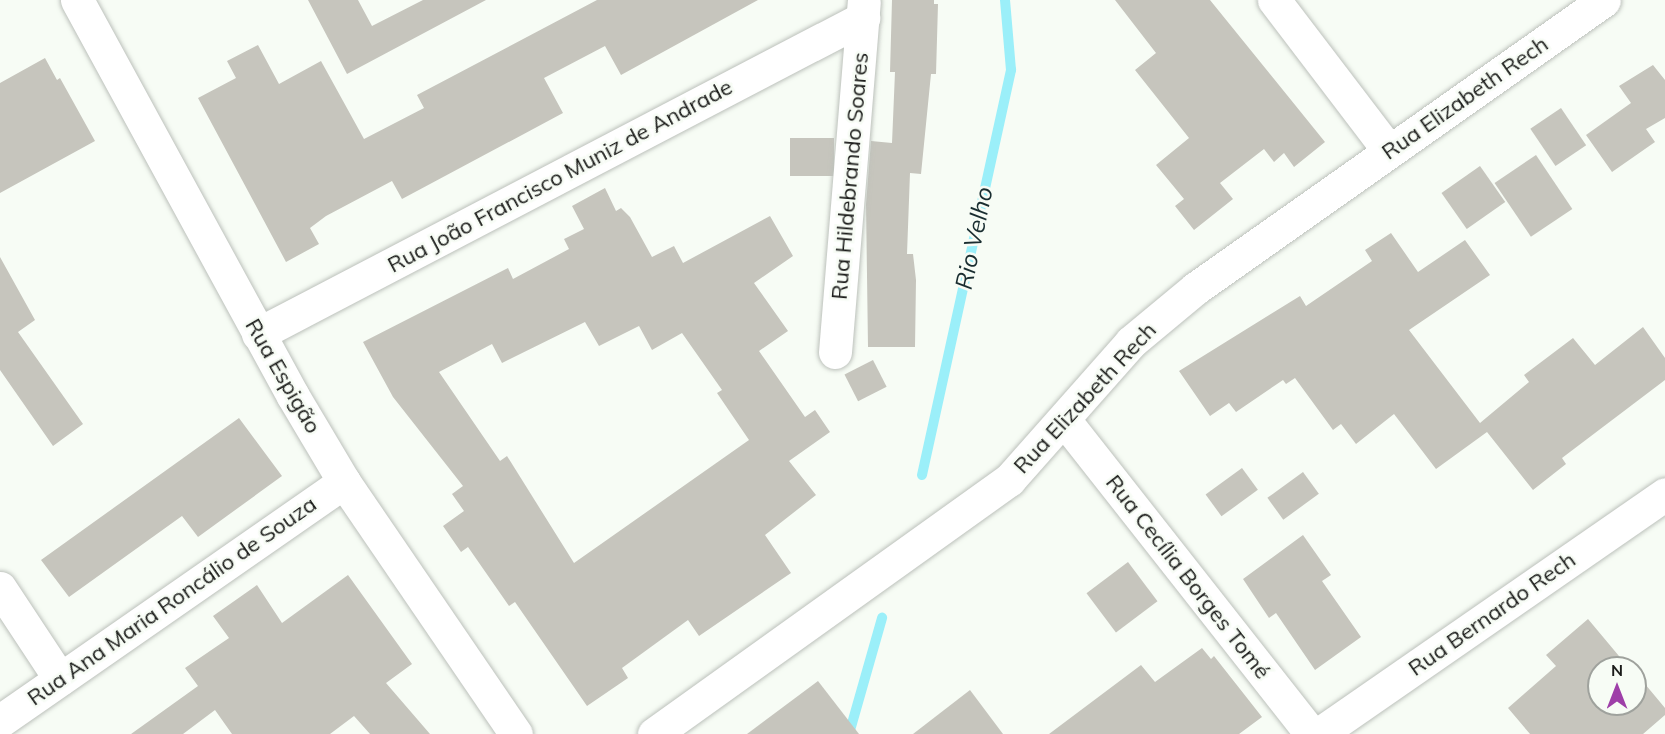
<!DOCTYPE html>
<meta charset="utf-8">
<style>
body{margin:0}
#map{position:relative;width:1665px;height:734px;overflow:hidden;background:#f7fcf5;font-family:Mulish,sans-serif}
div>[style]{position:absolute}
.stream>*{height:10px;margin:-5px;padding:0 5px;transform-origin:5px;border-radius:5px;background:#9beff9}
.building>*{inset:0;background:#c6c5bd;transform-origin:0 0}
.roads{filter:drop-shadow(0 0 2px #bcc1bb) drop-shadow(0 0 2px #bcc1bb)}
.street>*{height:33px;margin:-16.5px;padding:0 16.5px;transform-origin:16.5px;border-radius:16.5px;background:#fff}
.secondary>*{height:33px;margin:-16.5px;padding:0 16.5px;transform-origin:16.5px;border-radius:16.5px;background:#fff}
span{translate:-50% -50%;white-space:nowrap;text-align:center;line-height:1.15;-webkit-text-stroke:5px #f7fcf5;paint-order:stroke}
.street-label{font-size:22px;color:#1a1b19}
.water-label{font-size:24px;color:#192d30;font-style:italic}
.north{position:absolute;left:1587px;top:656px;width:60px;height:60px;box-sizing:border-box;background:#f7fcf5;border:2px solid #9fa29d;border-radius:50%;rotate:0deg;font-size:16px;font-weight:700;line-height:24px;text-align:center;color:#1a1b19}
.north::after{content:'';display:block;margin:auto;width:21px;height:27px;background:#9e3fa8;clip-path:polygon(50% 0,100% 100%,50% 72%,0 100%)}
</style>
<div id="map">
<div class="stream">
<div style="left:922px;top:475px;width:415px;rotate:-77.6deg"></div>
<div style="left:1011px;top:70px;width:70px;rotate:-94.9deg"></div>
<div style="left:849px;top:734px;width:121px;rotate:-74.1deg"></div>
</div>
<div class="building">
<div style="clip-path:polygon(308px 0,358px 0,372px 26px,423px 0,486px 0,347px 74px)"></div>
<div style="clip-path:polygon(597px 0,758px 0,621px 75px,605px 46px,544px 78px,563px 113px,402px 199px,392px 181px,326px 216px,310px 228px,319px 244px,286px 262px,198px 98px,236px 78px,227px 61px,258px 45px,279px 84px,321px 61px,364px 139px,424px 108px,417px 95px)"></div>
<div style="clip-path:polygon(892px 0,934px 0,934px 4px,938px 4px,936px 74px,931px 74px,921px 174px,910px 173px,907px 254px,913px 254px,916px 280px,915px 347px,868px 347px,866px 204px,871px 141px,892px 143px,895px 72px,890px 72px)"></div>
<div style="clip-path:polygon(1115px 0,1210px 0,1325px 142px,1294px 167px,1284px 153px,1274px 162px,1264px 149px,1220px 183px,1233px 199px,1194px 230px,1175px 206px,1184px 199px,1156px 165px,1189px 138px,1135px 70px,1156px 53px)"></div>
<div style="clip-path:polygon(45px 58px,57px 80px,60px 78px,95px 141px,0 193px,0 83px)"></div>
<div style="clip-path:polygon(1653px 65px,1665px 80px,1665px 118px,1646px 129px,1655px 142px,1612px 172px,1586px 135px,1631px 103px,1619px 86px)"></div>
<div style="left:1561px;top:108px;width:45px;height:37px;rotate:56deg"></div>
<div style="left:790px;top:138px;width:44px;height:38px"></div>
<div style="left:1536px;top:155px;width:65px;height:50px;rotate:56deg"></div>
<div style="left:1480px;top:166px;width:44px;height:47px;rotate:55deg"></div>
<div style="clip-path:polygon(evenodd,605px 188px,616px 211px,621px 208px,630px 217px,652px 257px,674px 246px,683px 263px,770px 216px,793px 256px,754px 283px,788px 331px,759px 351px,805px 417px,815px 410px,830px 432px,789px 461px,816px 495px,765px 535px,791px 573px,699px 636px,688px 620px,622px 668px,628px 678px,587px 706px,515px 602px,509px 606px,468px 547px,461px 552px,443px 526px,464px 511px,452px 494px,463px 486px,393px 397px,363px 342px,508px 268px,513px 279px,569px 249px,564px 239px,584px 229px,572px 206px,605px 188px,585px 322px,599px 346px,639px 326px,652px 350px,682px 333px,722px 390px,717px 393px,749px 440px,574px 563px,507px 456px,500px 461px,439px 372px,492px 344px,502px 363px,585px 322px)"></div>
<div style="clip-path:polygon(1391px 233px,1418px 272px,1465px 240px,1490px 275px,1409px 330px,1480px 423px,1529px 382px,1524px 375px,1573px 338px,1595px 365px,1643px 327px,1665px 358px,1665px 380px,1562px 458px,1566px 464px,1533px 490px,1487px 432px,1436px 469px,1394px 414px,1356px 444px,1341px 424px,1333px 430px,1295px 378px,1286px 384px,1283px 380px,1236px 412px,1229px 403px,1210px 416px,1179px 371px,1300px 296px,1306px 306px,1372px 261px,1365px 250px)"></div>
<div style="clip-path:polygon(0 257px,35px 320px,18px 332px,83px 424px,53px 446px,0 370px)"></div>
<div style="left:873px;top:360px;width:30px;height:32px;rotate:63deg"></div>
<div style="clip-path:polygon(239px 418px,282px 476px,198px 537px,182px 516px,69px 597px,41px 560px)"></div>
<div style="left:1242px;top:468px;width:27px;height:45px;rotate:54deg"></div>
<div style="left:1303px;top:472px;width:27px;height:44px;rotate:54deg"></div>
<div style="clip-path:polygon(1303px 535px,1331px 575px,1322px 581px,1361px 637px,1315px 670px,1276px 613px,1269px 618px,1243px 579px)"></div>
<div style="left:1128px;top:562px;width:49px;height:52px;rotate:53deg"></div>
<div style="clip-path:polygon(348px 575px,412px 664px,386px 683px,430px 734px,370px 734px,354px 716px,330px 734px,232px 734px,215px 710px,183px 734px,131px 734px,198px 686px,185px 668px,229px 638px,213px 616px,257px 585px,282px 623px)"></div>
<div style="clip-path:polygon(1588px 619px,1629px 668px,1599px 668px,1599px 704px,1635px 704px,1635px 672px,1665px 708px,1665px 715px,1643px 734px,1530px 734px,1508px 708px,1556px 666px,1546px 655px)"></div>
<div style="clip-path:polygon(1202px 648px,1211px 659px,1214px 656px,1262px 717px,1239px 734px,1049px 734px,1141px 665px,1155px 682px)"></div>
<div style="clip-path:polygon(818px 681px,859px 734px,747px 734px)"></div>
<div style="clip-path:polygon(970px 690px,1003px 734px,913px 734px)"></div>
</div>
<div class="roads">
<div class="street">
<div style="left:1274px;top:0;width:190px;rotate:52.7deg"></div>
<div style="left:258px;top:334px;width:683px;rotate:-27.58deg"></div>
<div style="left:835px;top:352px;width:351px;rotate:-85.3deg"></div>
<div style="left:1065px;top:421px;width:398px;rotate:51.8deg"></div>
<div style="left:0;top:588px;width:109px;rotate:56.6deg"></div>
<div style="left:0;top:721px;width:419px;rotate:-34.8deg"></div>
<div style="left:654px;top:734px;width:437px;rotate:-35.6deg"></div>
<div style="left:1009px;top:480px;width:184px;rotate:-48.5deg"></div>
<div style="left:1131px;top:342px;width:85px;rotate:-39.7deg"></div>
<div style="left:1196px;top:288px;width:499px;rotate:-35.2deg"></div>
<div style="left:1319px;top:734px;width:421px;rotate:-34.7deg"></div>
</div>
<div class="secondary">
<div style="left:77px;top:0;width:451px;rotate:61.4deg"></div>
<div style="left:293px;top:396px;width:100px;rotate:59.3deg"></div>
<div style="left:344px;top:482px;width:305px;rotate:55.7deg"></div>
</div>
</div>
<div class="street-label">
<span style="left:1465px;top:98px;rotate:-35deg">Rua Elizabeth Rech</span>
<span style="left:560px;top:176px;rotate:-28deg">Rua João Francisco Muniz de Andrade</span>
<span style="left:850px;top:176px;rotate:-85deg">Rua Hildebrando Soares</span>
<span style="left:283px;top:376px;rotate:60deg">Rua Espigão</span>
<span style="left:1085px;top:398px;rotate:-47deg">Rua Elizabeth Rech</span>
<span style="left:1188px;top:577px;rotate:52deg">Rua Cecília Borges Tomé</span>
<span style="left:172px;top:601px;rotate:-35deg">Rua Ana Maria Roncálio de Souza</span>
<span style="left:1492px;top:614px;rotate:-35deg">Rua Bernardo Rech</span>
</div>
<div class="water-label">
<span style="left:974px;top:238px;rotate:-78deg">Rio Velho</span>
</div>
<div class="north">N</div>
</div>
